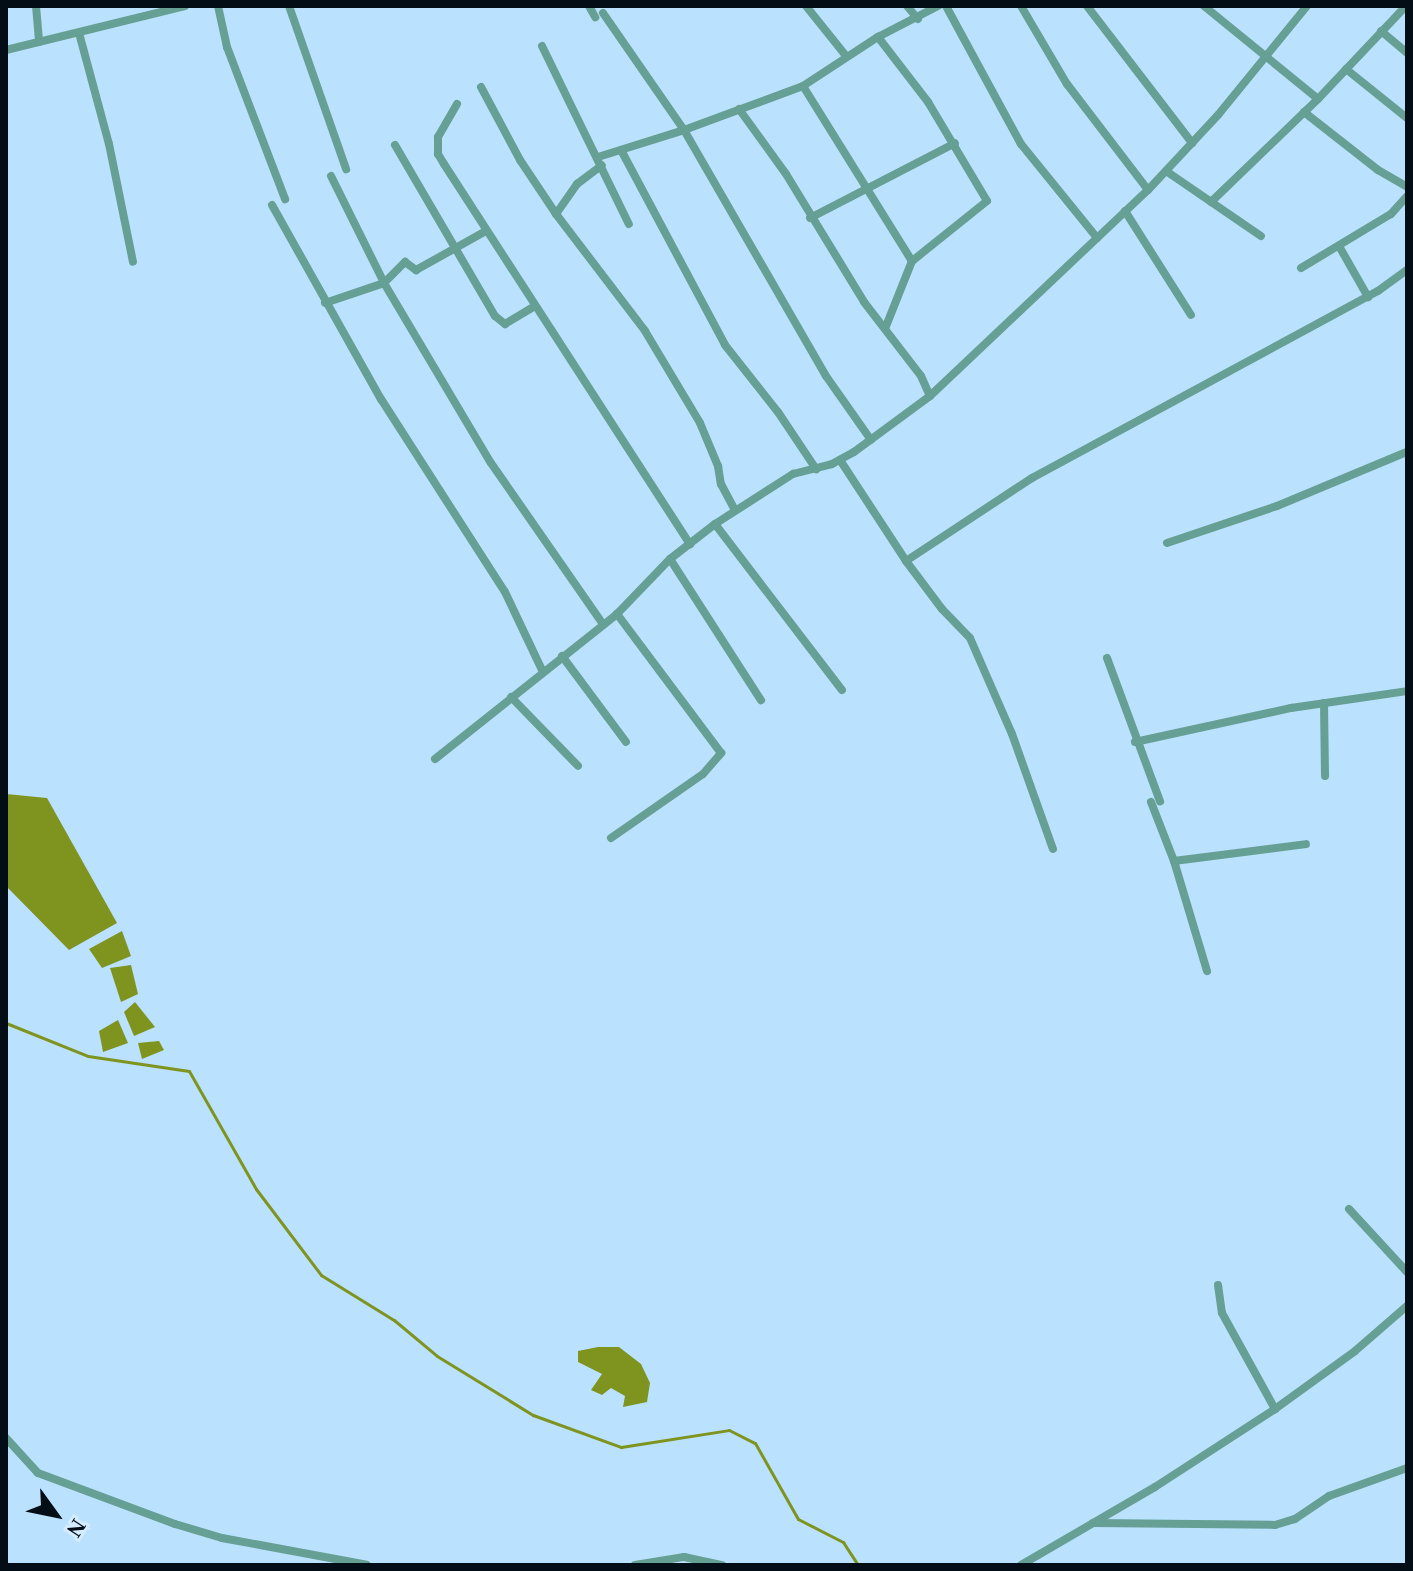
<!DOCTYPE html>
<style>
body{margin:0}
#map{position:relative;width:1413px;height:1571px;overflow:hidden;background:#bae1fe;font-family:"Times New Roman",serif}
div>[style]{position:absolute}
.water>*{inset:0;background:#7f941e}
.stream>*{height:3px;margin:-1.5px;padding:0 1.5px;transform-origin:1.5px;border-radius:1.5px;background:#7f941e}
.minor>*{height:8px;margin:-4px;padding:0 4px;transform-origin:4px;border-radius:4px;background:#669f93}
span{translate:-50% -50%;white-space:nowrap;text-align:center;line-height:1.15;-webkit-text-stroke:6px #d5ecfe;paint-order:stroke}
.frame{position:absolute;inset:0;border:8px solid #020d16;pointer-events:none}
.north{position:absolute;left:16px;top:1475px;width:80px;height:80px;-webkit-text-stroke:6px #d5ecfe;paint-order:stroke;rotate:123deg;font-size:22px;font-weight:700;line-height:32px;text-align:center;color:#020d16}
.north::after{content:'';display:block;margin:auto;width:28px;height:36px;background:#020d16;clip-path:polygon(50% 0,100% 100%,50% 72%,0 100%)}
</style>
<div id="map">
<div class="water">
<div style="clip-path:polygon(6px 794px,47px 798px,117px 923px,69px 950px,6px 886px)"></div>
<div style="clip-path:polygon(122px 931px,131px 956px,102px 968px,89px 949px)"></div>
<div style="clip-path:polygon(131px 965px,138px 994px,121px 1002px,110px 968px)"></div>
<div style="clip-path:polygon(135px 1002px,155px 1027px,134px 1036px,124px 1012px)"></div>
<div style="clip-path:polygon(118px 1020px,128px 1043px,103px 1052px,99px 1031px)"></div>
<div style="clip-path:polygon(159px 1041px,164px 1050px,142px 1059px,138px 1043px)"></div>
<div style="clip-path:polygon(598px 1347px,619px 1347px,641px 1364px,650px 1383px,647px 1402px,623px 1407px,625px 1396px,611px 1388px,602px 1395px,591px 1390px,602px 1374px,578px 1362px,578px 1351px)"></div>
</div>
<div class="stream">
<div style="left:6px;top:1023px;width:88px;rotate:21.9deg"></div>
<div style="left:88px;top:1056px;width:102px;rotate:8.4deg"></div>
<div style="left:189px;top:1071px;width:136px;rotate:60.4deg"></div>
<div style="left:256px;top:1189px;width:108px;rotate:52.9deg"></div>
<div style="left:321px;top:1275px;width:86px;rotate:31.7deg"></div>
<div style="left:394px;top:1320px;width:56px;rotate:39.9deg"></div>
<div style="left:437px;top:1356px;width:113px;rotate:31.6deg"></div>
<div style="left:533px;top:1415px;width:94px;rotate:20deg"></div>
<div style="left:621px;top:1447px;width:109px;rotate:-8.9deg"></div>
<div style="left:729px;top:1430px;width:29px;rotate:27deg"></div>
<div style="left:755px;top:1443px;width:87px;rotate:60.5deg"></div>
<div style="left:798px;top:1519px;width:51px;rotate:27.1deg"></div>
<div style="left:843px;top:1542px;width:27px;rotate:57deg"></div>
</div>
<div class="minor">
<div style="left:36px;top:6px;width:36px;rotate:85deg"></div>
<div style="left:218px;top:6px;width:42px;rotate:77.6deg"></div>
<div style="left:227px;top:47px;width:163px;rotate:69.1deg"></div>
<div style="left:289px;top:6px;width:173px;rotate:70.7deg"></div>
<div style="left:589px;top:6px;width:13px;rotate:61deg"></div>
<div style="left:806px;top:6px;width:65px;rotate:51.2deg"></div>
<div style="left:907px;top:6px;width:17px;rotate:50deg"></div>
<div style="left:946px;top:6px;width:157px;rotate:61.5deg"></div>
<div style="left:1021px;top:144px;width:121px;rotate:51deg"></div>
<div style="left:1021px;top:6px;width:91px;rotate:59.5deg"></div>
<div style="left:1067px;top:84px;width:133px;rotate:52.6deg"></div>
<div style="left:1087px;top:6px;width:173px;rotate:52.5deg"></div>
<div style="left:1204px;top:6px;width:147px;rotate:39.2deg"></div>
<div style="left:603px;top:13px;width:142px;rotate:55.3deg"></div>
<div style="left:684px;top:130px;width:284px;rotate:60deg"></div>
<div style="left:826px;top:376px;width:78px;rotate:54.9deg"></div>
<div style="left:1381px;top:31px;width:34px;rotate:40deg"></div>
<div style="left:79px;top:33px;width:115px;rotate:74.9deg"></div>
<div style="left:109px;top:144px;width:120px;rotate:78.5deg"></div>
<div style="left:878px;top:37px;width:82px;rotate:52.4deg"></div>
<div style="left:928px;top:102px;width:115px;rotate:59.2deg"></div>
<div style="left:987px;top:201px;width:96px;rotate:141.3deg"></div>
<div style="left:912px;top:261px;width:73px;rotate:111.7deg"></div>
<div style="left:542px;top:46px;width:198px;rotate:64deg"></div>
<div style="left:6px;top:50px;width:184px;rotate:-13.8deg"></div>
<div style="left:1346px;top:69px;width:78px;rotate:38.8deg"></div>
<div style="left:803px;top:86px;width:206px;rotate:58.1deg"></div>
<div style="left:481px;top:87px;width:83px;rotate:61.9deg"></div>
<div style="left:520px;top:160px;width:65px;rotate:56.3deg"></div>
<div style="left:556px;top:214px;width:147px;rotate:52.7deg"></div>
<div style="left:645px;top:331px;width:107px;rotate:59.1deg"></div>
<div style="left:700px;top:423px;width:47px;rotate:67.3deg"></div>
<div style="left:718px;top:466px;width:18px;rotate:81deg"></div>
<div style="left:721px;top:484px;width:30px;rotate:62deg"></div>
<div style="left:457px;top:104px;width:38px;rotate:120deg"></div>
<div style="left:438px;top:137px;width:17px;rotate:90deg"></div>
<div style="left:438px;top:154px;width:12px;rotate:59deg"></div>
<div style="left:444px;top:164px;width:453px;rotate:57.1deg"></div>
<div style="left:739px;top:109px;width:80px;rotate:54.1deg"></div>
<div style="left:786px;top:174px;width:150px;rotate:58.6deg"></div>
<div style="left:864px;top:302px;width:93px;rotate:52.4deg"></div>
<div style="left:921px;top:376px;width:22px;rotate:66deg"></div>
<div style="left:1304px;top:112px;width:94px;rotate:38.1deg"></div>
<div style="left:1378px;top:170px;width:34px;rotate:30deg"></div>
<div style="left:395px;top:145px;width:198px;rotate:59.7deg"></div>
<div style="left:495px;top:316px;width:13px;rotate:39deg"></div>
<div style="left:505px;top:324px;width:35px;rotate:-31deg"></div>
<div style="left:621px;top:150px;width:221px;rotate:61.9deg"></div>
<div style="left:725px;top:345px;width:85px;rotate:51.7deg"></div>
<div style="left:778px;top:412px;width:69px;rotate:56.3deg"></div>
<div style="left:598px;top:157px;width:90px;rotate:-17.4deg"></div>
<div style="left:684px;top:130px;width:127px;rotate:-20.3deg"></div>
<div style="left:803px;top:86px;width:90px;rotate:-33.2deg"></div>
<div style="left:878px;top:37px;width:68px;rotate:-27.3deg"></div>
<div style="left:1166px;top:171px;width:115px;rotate:34.4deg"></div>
<div style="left:331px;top:176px;width:119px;rotate:63.6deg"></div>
<div style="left:384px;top:283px;width:209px;rotate:59.3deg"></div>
<div style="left:491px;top:463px;width:196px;rotate:55.2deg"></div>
<div style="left:1211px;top:202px;width:149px;rotate:-43.9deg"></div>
<div style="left:1318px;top:99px;width:128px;rotate:-46.6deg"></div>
<div style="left:272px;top:205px;width:223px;rotate:60.7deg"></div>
<div style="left:381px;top:399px;width:229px;rotate:57.3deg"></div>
<div style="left:505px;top:592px;width:86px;rotate:64.6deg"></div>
<div style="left:1125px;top:211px;width:123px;rotate:57.6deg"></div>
<div style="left:556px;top:214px;width:37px;rotate:-55deg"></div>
<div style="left:577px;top:184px;width:31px;rotate:-37deg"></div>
<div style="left:810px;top:218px;width:163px;rotate:-27.3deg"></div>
<div style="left:1339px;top:246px;width:59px;rotate:60.4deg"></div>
<div style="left:1301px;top:268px;width:105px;rotate:-31deg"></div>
<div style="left:1391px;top:214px;width:24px;rotate:-48deg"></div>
<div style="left:325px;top:303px;width:62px;rotate:-18.7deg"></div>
<div style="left:384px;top:283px;width:30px;rotate:-45deg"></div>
<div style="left:405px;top:262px;width:14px;rotate:36deg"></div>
<div style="left:416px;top:270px;width:80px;rotate:-29.1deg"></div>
<div style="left:840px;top:460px;width:121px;rotate:56.8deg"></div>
<div style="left:906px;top:561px;width:60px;rotate:53.1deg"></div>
<div style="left:942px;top:609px;width:40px;rotate:46deg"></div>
<div style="left:970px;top:638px;width:105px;rotate:66.4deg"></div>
<div style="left:1012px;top:734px;width:122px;rotate:70.4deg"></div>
<div style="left:715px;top:524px;width:209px;rotate:52.6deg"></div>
<div style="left:1167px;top:543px;width:116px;rotate:-18.6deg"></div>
<div style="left:1277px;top:506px;width:141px;rotate:-22.6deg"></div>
<div style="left:670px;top:559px;width:168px;rotate:57.2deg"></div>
<div style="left:906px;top:561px;width:151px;rotate:-33.4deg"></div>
<div style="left:1032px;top:478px;width:393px;rotate:-28.4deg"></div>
<div style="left:1378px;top:291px;width:36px;rotate:-36deg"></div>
<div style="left:562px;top:656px;width:107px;rotate:53.3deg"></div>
<div style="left:1107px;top:658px;width:153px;rotate:69.7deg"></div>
<div style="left:511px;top:697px;width:96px;rotate:45.8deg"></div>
<div style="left:1324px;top:703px;width:73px;rotate:89.2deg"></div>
<div style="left:1135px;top:742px;width:160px;rotate:-12.3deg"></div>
<div style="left:1291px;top:708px;width:117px;rotate:-8.3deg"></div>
<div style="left:435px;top:759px;width:233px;rotate:-38.5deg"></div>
<div style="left:617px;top:614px;width:76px;rotate:-46.1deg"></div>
<div style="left:670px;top:559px;width:57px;rotate:-37.9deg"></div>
<div style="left:715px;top:524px;width:93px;rotate:-32.7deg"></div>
<div style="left:793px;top:474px;width:40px;rotate:-14.4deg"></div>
<div style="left:832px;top:464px;width:25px;rotate:-29deg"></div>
<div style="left:854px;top:452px;width:94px;rotate:-36.4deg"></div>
<div style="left:930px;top:396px;width:300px;rotate:-43.4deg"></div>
<div style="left:1148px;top:190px;width:103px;rotate:-47deg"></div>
<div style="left:1218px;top:115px;width:141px;rotate:-50.8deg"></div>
<div style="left:1151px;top:802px;width:63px;rotate:68.7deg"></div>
<div style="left:1174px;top:861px;width:115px;rotate:73.3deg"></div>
<div style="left:611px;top:838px;width:112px;rotate:-34.8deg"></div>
<div style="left:703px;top:774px;width:28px;rotate:-49deg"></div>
<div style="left:721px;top:753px;width:174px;rotate:-126.8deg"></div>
<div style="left:1174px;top:861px;width:133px;rotate:-7.3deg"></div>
<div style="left:1349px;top:1209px;width:86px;rotate:47.4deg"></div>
<div style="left:1218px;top:1285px;width:28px;rotate:82deg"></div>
<div style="left:1222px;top:1313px;width:110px;rotate:61.1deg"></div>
<div style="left:6px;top:1438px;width:47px;rotate:47.6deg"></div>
<div style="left:38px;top:1473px;width:146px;rotate:20.4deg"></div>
<div style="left:175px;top:1524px;width:49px;rotate:16.6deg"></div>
<div style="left:222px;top:1538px;width:147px;rotate:10.5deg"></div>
<div style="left:1093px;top:1523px;width:182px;rotate:0.6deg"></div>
<div style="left:1275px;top:1525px;width:21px;rotate:-17deg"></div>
<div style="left:1295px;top:1519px;width:41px;rotate:-34.1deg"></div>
<div style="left:1329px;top:1496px;width:83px;rotate:-19.7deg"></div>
<div style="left:635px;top:1565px;width:50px;rotate:-9.3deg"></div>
<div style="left:684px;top:1557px;width:39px;rotate:12deg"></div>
<div style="left:1021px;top:1565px;width:155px;rotate:-30.2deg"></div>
<div style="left:1155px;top:1487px;width:143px;rotate:-33deg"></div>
<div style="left:1275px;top:1409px;width:99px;rotate:-35.9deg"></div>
<div style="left:1355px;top:1351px;width:69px;rotate:-40.9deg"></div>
</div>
<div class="frame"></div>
<div class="north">N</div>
</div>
